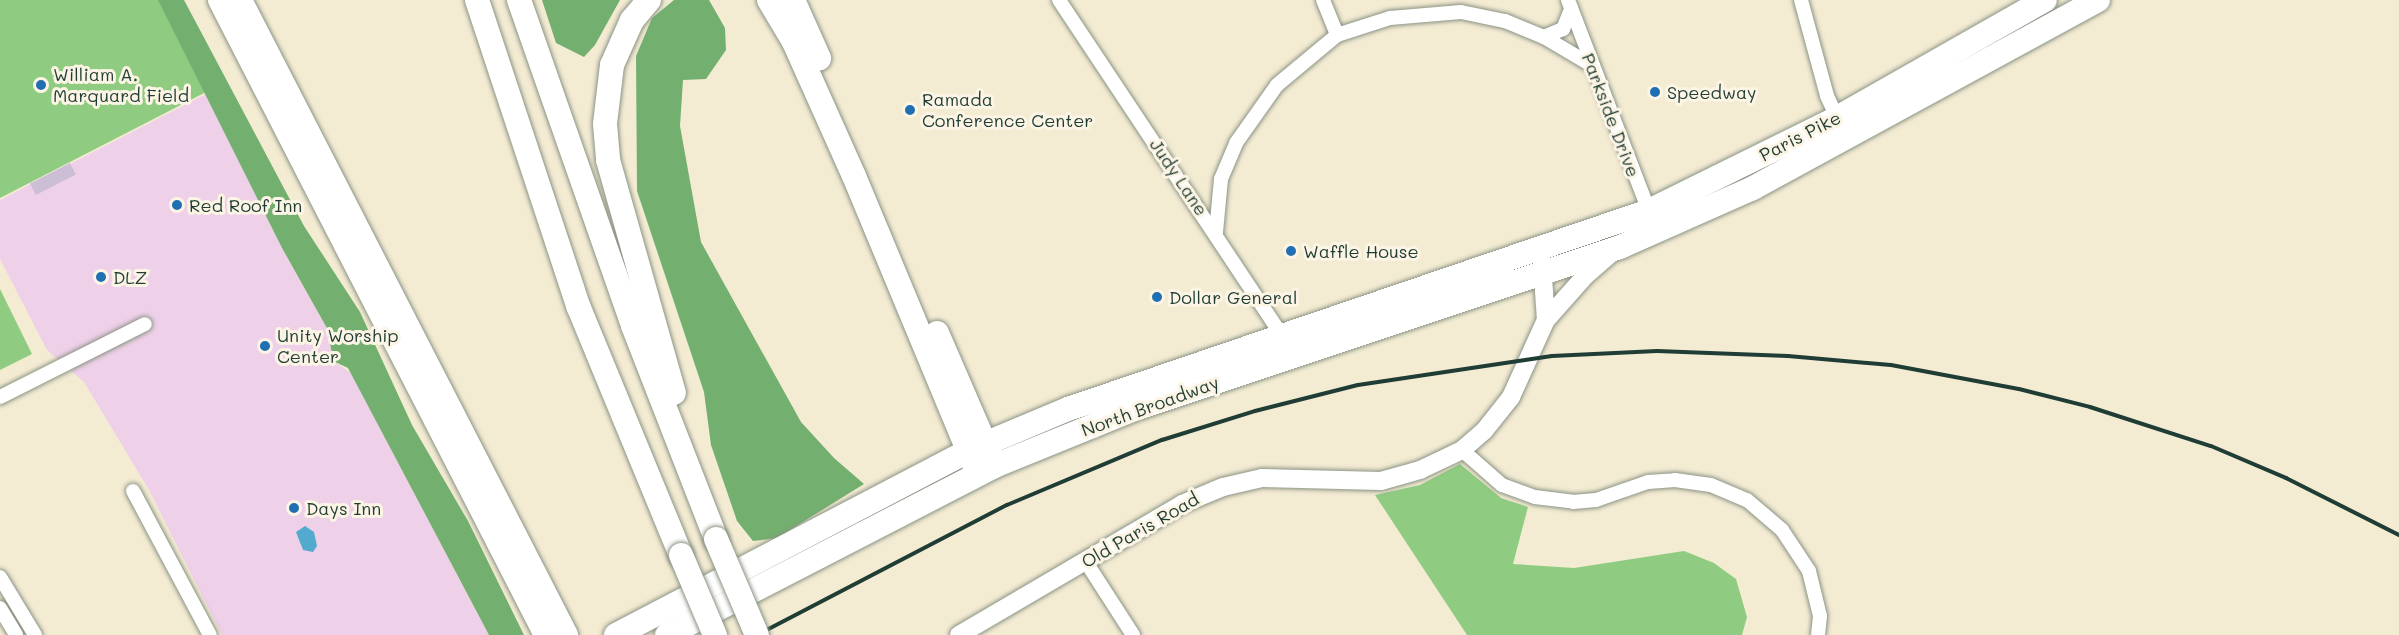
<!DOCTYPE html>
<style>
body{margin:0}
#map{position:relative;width:2399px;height:635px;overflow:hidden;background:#f4ebd3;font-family:Mali,sans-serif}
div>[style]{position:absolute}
.built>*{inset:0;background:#eed0e8}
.industrial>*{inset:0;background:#ccbed4;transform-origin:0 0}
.green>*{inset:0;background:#8fcc81}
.forest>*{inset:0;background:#73b06f}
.water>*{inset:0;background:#52abcf}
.roads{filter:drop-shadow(0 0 2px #8a9484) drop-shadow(0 0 2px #8a9484)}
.street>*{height:14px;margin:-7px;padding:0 7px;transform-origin:7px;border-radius:7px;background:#fff}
.secondary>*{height:18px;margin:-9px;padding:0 9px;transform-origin:9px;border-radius:9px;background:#fff}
.highway>*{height:24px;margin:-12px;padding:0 12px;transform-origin:12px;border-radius:12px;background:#fff}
.rail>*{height:4px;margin:-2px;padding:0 2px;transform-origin:2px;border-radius:2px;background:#1f3d34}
.bridges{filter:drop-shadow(0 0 2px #8a9484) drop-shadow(0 0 2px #8a9484)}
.highway-bridge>*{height:24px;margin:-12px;padding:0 12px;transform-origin:12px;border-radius:12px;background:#fff}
.dots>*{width:16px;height:16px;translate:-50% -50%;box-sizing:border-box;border:3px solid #fcf5e5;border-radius:50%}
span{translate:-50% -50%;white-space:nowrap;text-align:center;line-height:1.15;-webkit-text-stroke:6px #fcf5e5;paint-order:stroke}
.poi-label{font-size:18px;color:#1f3d34}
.left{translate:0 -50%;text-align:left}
.street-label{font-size:18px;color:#1f3d34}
</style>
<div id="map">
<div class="built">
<div style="clip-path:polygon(206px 94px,282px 248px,328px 330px,333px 361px,351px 373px,489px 635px,222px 635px,149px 490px,84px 382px,47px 350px,0 259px,0 200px)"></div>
</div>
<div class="industrial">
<div style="left:70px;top:163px;width:13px;height:45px;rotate:63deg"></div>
</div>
<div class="green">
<div style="clip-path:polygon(0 0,159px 0,208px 91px,0 198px)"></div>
<div style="clip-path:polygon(0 289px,32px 354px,0 370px)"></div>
<div style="clip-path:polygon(1460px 464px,1501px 498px,1528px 507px,1513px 564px,1574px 568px,1684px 551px,1714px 563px,1736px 579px,1747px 617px,1742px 635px,1467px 635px,1375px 495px,1420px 485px)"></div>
</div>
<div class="forest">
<div style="clip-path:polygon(158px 0,184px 0,304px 226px,360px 312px,412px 425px,468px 521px,524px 635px,489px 635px,348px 368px,333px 361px,328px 330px,282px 248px)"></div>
<div style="clip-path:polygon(542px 0,620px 0,595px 45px,584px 57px,556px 43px)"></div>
<div style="clip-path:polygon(674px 0,709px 0,725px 28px,726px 50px,706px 79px,683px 80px,680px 126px,701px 242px,801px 422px,834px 458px,864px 484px,777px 538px,753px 541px,737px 521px,711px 445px,704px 392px,637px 191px,636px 56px,652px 18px)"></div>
</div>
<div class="water">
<div style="clip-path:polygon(305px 526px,314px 532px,317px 546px,313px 552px,303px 550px,296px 532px)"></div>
</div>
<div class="roads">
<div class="street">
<div style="left:1059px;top:0;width:408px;rotate:56.4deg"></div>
<div style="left:1323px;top:0;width:38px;rotate:68deg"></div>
<div style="left:1568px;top:0;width:231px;rotate:69deg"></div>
<div style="left:1801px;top:0;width:99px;rotate:74.8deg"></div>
<div style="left:1827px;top:96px;width:31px;rotate:65deg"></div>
<div style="left:1544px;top:37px;width:21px;rotate:-23deg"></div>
<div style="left:1563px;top:29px;width:22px;rotate:-68deg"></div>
<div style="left:1216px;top:232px;width:53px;rotate:-84.6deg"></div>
<div style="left:1221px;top:179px;width:39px;rotate:-67deg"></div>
<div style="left:1236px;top:143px;width:71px;rotate:-54.7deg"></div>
<div style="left:1277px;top:85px;width:78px;rotate:-39.8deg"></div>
<div style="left:1337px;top:35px;width:56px;rotate:-17.8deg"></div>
<div style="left:1390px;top:18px;width:71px;rotate:-4.8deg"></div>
<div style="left:1461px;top:12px;width:45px;rotate:11.6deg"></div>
<div style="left:1505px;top:21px;width:42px;rotate:22.3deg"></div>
<div style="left:1544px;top:37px;width:57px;rotate:30.6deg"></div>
<div style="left:0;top:397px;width:162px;rotate:-26.7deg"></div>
<div style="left:1462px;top:450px;width:53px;rotate:41.2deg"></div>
<div style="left:1502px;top:485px;width:35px;rotate:20deg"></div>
<div style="left:1535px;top:497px;width:38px;rotate:7deg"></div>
<div style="left:1573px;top:502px;width:23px;rotate:-5deg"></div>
<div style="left:1596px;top:500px;width:55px;rotate:-19.1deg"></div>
<div style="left:1648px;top:482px;width:27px;rotate:-4deg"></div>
<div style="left:1675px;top:480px;width:36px;rotate:8deg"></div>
<div style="left:1711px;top:485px;width:39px;rotate:23deg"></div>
<div style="left:1747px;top:500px;width:46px;rotate:40.6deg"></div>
<div style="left:1782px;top:530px;width:49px;rotate:56.6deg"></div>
<div style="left:1809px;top:571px;width:46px;rotate:76.3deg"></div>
<div style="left:1820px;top:616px;width:19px;rotate:96deg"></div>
<div style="left:133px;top:491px;width:163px;rotate:61.9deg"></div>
<div style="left:1086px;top:562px;width:87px;rotate:57.2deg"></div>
<div style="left:0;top:577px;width:68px;rotate:58.9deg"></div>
<div style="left:0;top:608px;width:31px;rotate:59deg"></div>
</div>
<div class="secondary">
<div style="left:1542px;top:262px;width:58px;rotate:86.1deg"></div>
<div style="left:959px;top:635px;width:259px;rotate:-30.4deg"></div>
<div style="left:1182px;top:504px;width:44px;rotate:-22.5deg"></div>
<div style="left:1223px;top:487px;width:40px;rotate:-13deg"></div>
<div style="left:1262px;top:478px;width:119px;rotate:1.4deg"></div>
<div style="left:1381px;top:481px;width:41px;rotate:-15.8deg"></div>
<div style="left:1420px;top:470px;width:47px;rotate:-25.5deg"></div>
<div style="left:1462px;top:450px;width:29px;rotate:-41deg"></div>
<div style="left:1484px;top:431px;width:43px;rotate:-51.5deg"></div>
<div style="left:1511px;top:397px;width:85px;rotate:-65.6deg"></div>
<div style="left:1546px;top:320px;width:59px;rotate:-48.4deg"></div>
<div style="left:1585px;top:276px;width:37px;rotate:-41deg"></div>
</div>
<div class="highway">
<div style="left:220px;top:0;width:714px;rotate:62.82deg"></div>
<div style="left:240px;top:0;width:714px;rotate:62.82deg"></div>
<div style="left:477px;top:0;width:324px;rotate:71.7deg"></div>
<div style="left:579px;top:308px;width:267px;rotate:67.6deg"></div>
<div style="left:519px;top:0;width:345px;rotate:70.7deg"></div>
<div style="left:633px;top:326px;width:229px;rotate:68.7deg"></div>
<div style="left:649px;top:0;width:26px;rotate:130deg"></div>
<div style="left:632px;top:20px;width:49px;rotate:114deg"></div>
<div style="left:612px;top:65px;width:59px;rotate:96.8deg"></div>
<div style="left:605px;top:124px;width:36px;rotate:85deg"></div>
<div style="left:608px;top:160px;width:242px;rotate:74.2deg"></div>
<div style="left:769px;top:0;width:49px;rotate:59.2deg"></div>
<div style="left:794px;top:42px;width:147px;rotate:65.9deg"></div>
<div style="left:854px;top:176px;width:312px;rotate:67.4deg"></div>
<div style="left:793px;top:0;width:64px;rotate:65.9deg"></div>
<div style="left:937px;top:333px;width:136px;rotate:66.6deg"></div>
<div style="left:616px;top:635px;width:397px;rotate:-27.6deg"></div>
<div style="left:968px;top:451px;width:108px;rotate:-22.8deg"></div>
<div style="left:1068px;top:409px;width:614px;rotate:-18.82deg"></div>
<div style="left:1649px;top:211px;width:210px;rotate:-26.3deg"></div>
<div style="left:1837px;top:118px;width:239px;rotate:-29.6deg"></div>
<div style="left:667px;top:635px;width:368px;rotate:-27.3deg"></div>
<div style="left:994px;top:466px;width:149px;rotate:-22.1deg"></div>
<div style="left:1132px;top:410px;width:515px;rotate:-18.47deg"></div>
<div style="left:1620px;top:247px;width:145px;rotate:-23.9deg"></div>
<div style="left:1753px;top:188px;width:393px;rotate:-28.6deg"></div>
</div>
</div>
<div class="rail">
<div style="left:757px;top:635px;width:282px;rotate:-27.5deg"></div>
<div style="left:1007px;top:505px;width:168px;rotate:-22.8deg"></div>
<div style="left:1162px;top:440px;width:97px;rotate:-17.3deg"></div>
<div style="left:1255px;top:411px;width:106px;rotate:-14.2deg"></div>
<div style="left:1358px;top:385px;width:196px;rotate:-8.5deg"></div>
<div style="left:1552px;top:356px;width:105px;rotate:-2.7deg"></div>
<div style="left:1657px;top:351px;width:131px;rotate:2.2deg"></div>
<div style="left:1788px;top:356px;width:103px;rotate:5deg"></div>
<div style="left:1891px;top:365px;width:130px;rotate:10.6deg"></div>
<div style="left:2019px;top:389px;width:73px;rotate:14.2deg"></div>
<div style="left:2090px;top:407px;width:127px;rotate:17.9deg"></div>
<div style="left:2211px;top:446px;width:82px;rotate:23.1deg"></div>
<div style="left:2286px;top:478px;width:127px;rotate:26.8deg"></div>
</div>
<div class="bridges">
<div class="highway-bridge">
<div style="left:716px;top:539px;width:104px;rotate:66.9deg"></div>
<div style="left:681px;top:555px;width:87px;rotate:67deg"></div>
</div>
</div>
<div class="dots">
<div style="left:41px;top:85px;background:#1f6fb2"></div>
<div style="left:1655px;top:92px;background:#1f6fb2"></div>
<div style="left:910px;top:110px;background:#1f6fb2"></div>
<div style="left:177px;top:205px;background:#1f6fb2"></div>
<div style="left:1291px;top:251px;background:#1f6fb2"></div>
<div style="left:101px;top:277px;background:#1f6fb2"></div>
<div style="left:1157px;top:297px;background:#1f6fb2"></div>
<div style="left:265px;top:346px;background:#1f6fb2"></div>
<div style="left:294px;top:508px;background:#1f6fb2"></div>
</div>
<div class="poi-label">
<span class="left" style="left:53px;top:85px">William A.<br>Marquard Field</span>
<span class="left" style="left:1667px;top:92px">Speedway</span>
<span class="left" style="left:922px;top:110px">Ramada<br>Conference Center</span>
<span class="left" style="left:189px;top:205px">Red Roof Inn</span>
<span class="left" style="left:1303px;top:251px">Waffle House</span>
<span class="left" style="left:113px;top:277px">DLZ</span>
<span class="left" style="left:1169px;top:297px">Dollar General</span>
<span class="left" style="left:277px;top:346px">Unity Worship<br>Center</span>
<span class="left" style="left:306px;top:508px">Days Inn</span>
</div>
<div class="street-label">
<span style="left:1611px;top:115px;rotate:69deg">Parkside Drive</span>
<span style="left:1800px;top:136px;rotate:-27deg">Paris Pike</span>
<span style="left:1179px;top:177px;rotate:56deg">Judy Lane</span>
<span style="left:1150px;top:406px;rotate:-20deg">North Broadway</span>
<span style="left:1140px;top:530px;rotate:-30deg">Old Paris Road</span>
</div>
</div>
